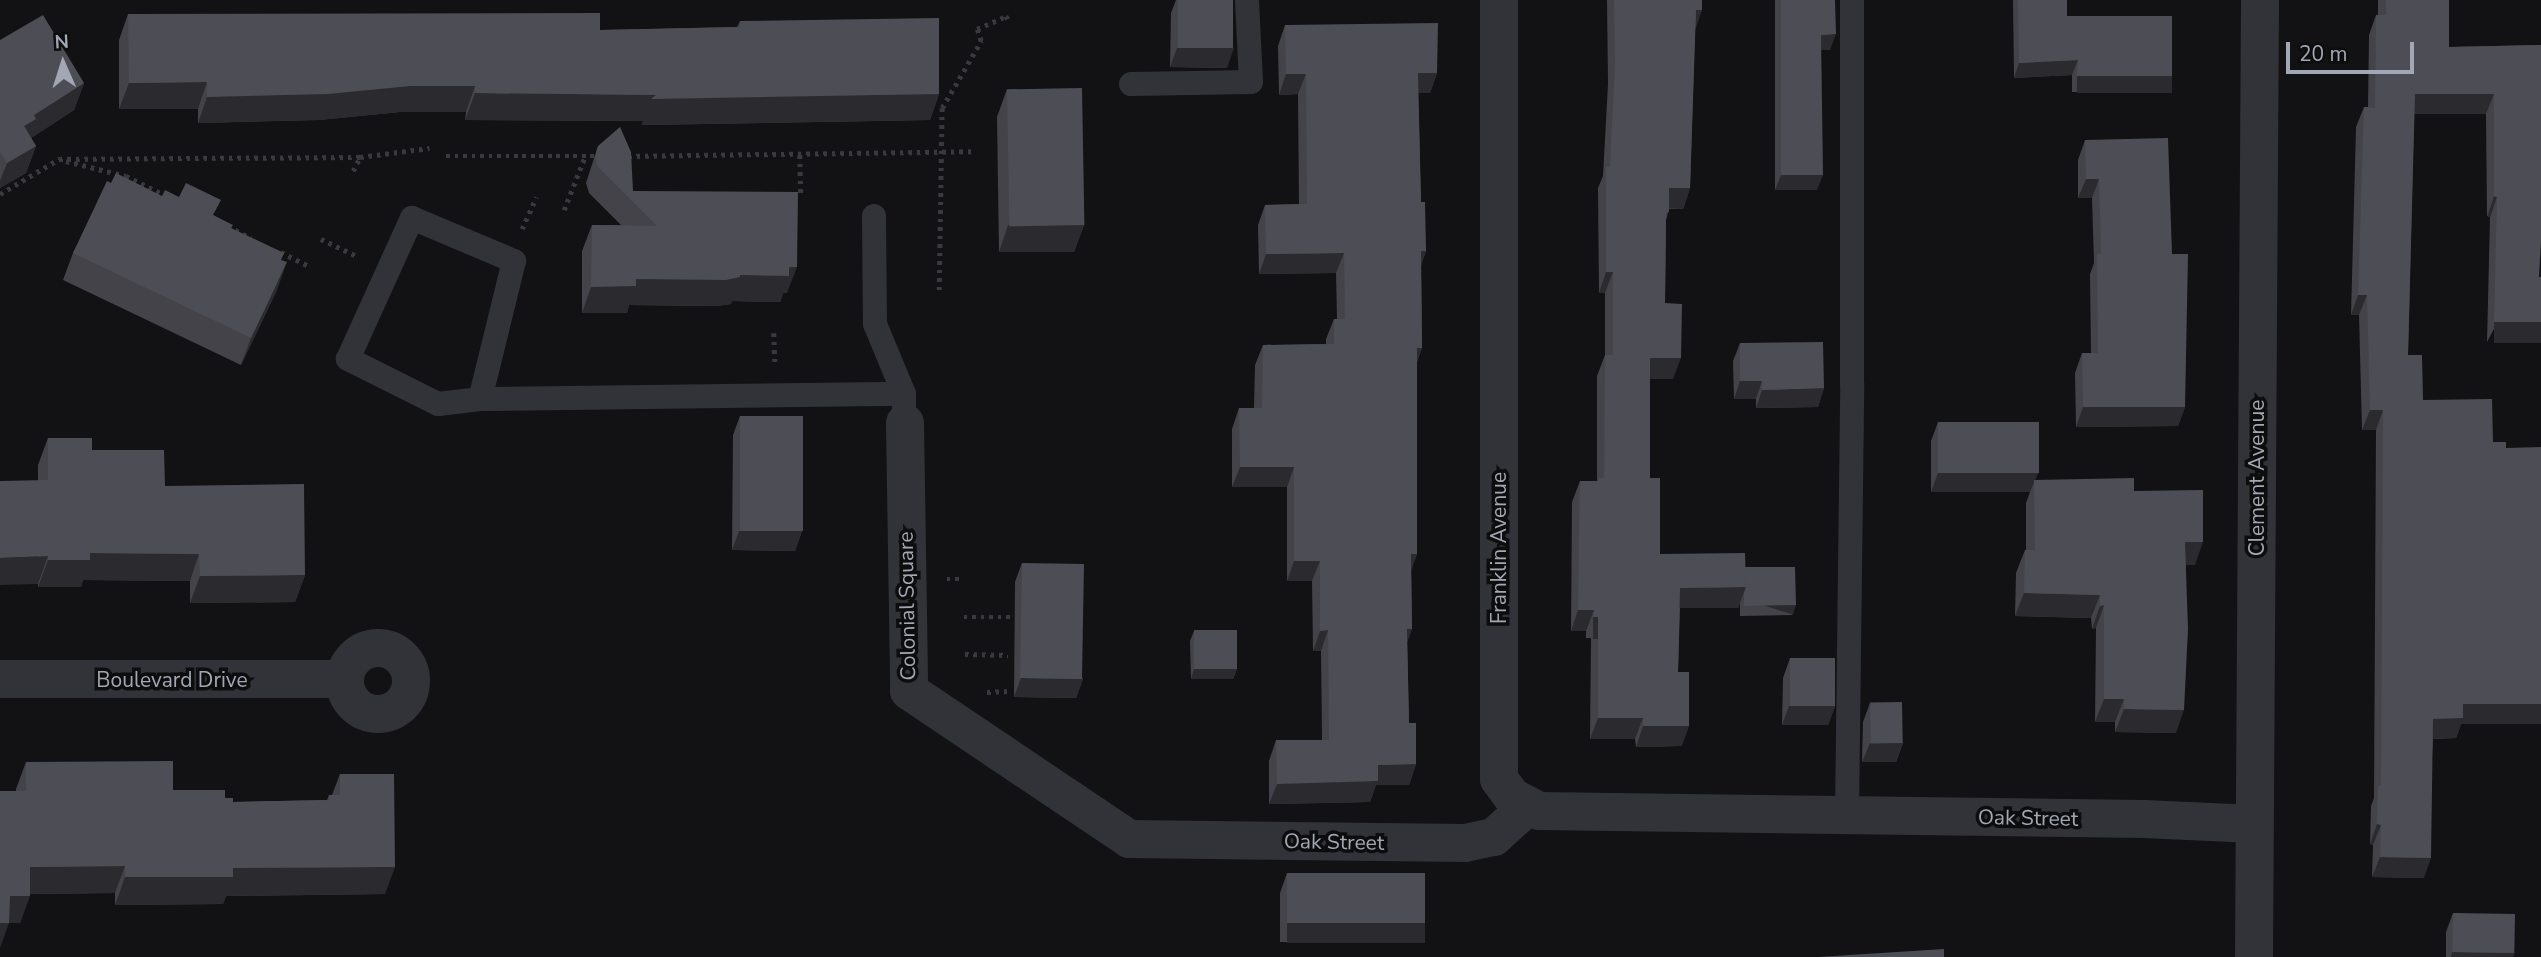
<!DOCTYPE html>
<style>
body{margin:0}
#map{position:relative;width:2541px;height:957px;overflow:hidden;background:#121214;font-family:"Nunito Sans",sans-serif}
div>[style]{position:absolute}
.path>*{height:4.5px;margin-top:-2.25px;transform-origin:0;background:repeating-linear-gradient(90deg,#383a40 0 3.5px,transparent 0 8.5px)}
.lane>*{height:24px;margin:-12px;padding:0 12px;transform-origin:12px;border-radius:12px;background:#323339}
.street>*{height:38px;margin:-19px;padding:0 19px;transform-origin:19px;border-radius:19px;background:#323339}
.street>.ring{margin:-19px;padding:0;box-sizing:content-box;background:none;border:38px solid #323339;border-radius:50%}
.wall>*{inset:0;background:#434349}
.shaded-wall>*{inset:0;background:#2b2b2f;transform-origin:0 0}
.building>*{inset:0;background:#4d4e55;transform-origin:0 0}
span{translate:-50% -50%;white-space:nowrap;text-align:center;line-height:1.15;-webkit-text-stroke:7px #0d0d0e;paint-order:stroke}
.street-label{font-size:21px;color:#a2a7b5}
.north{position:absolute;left:28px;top:28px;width:70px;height:70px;-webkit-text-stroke:5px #0d0d0e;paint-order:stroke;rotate:357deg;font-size:19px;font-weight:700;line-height:28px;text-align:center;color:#a2a7b5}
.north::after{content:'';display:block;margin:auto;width:24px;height:32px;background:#a2a7b5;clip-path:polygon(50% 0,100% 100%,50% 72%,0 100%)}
.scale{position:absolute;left:2286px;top:42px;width:128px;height:32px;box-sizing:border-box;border:4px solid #a2a7b5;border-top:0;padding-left:9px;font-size:21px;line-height:24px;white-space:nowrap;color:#a2a7b5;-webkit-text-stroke:5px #0d0d0e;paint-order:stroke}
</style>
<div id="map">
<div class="path">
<div style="left:800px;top:155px;width:41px;rotate:88.6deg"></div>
<div style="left:446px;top:156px;width:152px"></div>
<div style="left:628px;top:156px;width:345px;rotate:-0.8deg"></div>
<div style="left:66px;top:161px;width:62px;rotate:14deg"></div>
<div style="left:126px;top:176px;width:46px;rotate:26deg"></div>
<div style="left:353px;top:171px;width:16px;rotate:-63deg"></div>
<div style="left:0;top:194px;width:69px;rotate:-30.7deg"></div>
<div style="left:59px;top:159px;width:301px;rotate:-0.4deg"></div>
<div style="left:360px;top:157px;width:70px;rotate:-7.4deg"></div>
<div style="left:564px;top:210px;width:58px;rotate:-68.7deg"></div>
<div style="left:228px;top:226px;width:26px;rotate:28deg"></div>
<div style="left:522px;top:229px;width:35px;rotate:-66deg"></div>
<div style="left:321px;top:239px;width:42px;rotate:25.3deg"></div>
<div style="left:281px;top:252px;width:30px;rotate:27deg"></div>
<div style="left:939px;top:290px;width:182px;rotate:-89.1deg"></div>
<div style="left:942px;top:108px;width:78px;rotate:-59.8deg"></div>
<div style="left:981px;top:41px;width:13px;rotate:-108deg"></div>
<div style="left:977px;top:29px;width:32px;rotate:-24deg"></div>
<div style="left:1006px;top:16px;width:7px;rotate:56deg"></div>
<div style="left:774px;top:333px;width:30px;rotate:88deg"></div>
<div style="left:947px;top:579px;width:17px"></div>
<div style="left:964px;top:617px;width:46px"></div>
<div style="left:965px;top:654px;width:43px;rotate:1.3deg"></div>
<div style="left:987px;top:692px;width:20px;rotate:-3deg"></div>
</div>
<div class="lane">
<div style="left:1131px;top:84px;width:120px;rotate:-1deg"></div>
<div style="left:1251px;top:82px;width:82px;rotate:-92.8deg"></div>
<div style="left:874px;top:216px;width:108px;rotate:89.5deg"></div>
<div style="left:875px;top:324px;width:76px;rotate:67.5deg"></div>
<div style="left:904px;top:394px;width:15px;rotate:90deg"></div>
<div style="left:480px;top:399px;width:42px;rotate:173.2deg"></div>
<div style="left:438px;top:404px;width:101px;rotate:-153.4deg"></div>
<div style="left:348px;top:359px;width:155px;rotate:-65.6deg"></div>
<div style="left:412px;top:218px;width:111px;rotate:22.9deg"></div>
<div style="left:514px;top:261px;width:142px;rotate:103.8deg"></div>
<div style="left:480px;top:399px;width:424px;rotate:-0.7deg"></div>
<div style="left:1847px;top:815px;width:431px;rotate:-89.3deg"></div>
<div style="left:1852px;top:384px;width:384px;rotate:-90deg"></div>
</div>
<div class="street">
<div style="left:1499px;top:0;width:779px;rotate:90deg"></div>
<div style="left:1499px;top:779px;width:22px;rotate:54deg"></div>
<div style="left:1512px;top:797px;width:31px;rotate:27deg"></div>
<div style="left:1540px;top:811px;width:604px;rotate:0.76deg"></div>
<div style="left:2144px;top:819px;width:110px;rotate:2.6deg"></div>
<div style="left:905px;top:423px;width:268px;rotate:89.1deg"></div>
<div style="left:909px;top:691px;width:265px;rotate:33.9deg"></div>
<div style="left:1129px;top:839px;width:336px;rotate:0.7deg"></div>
<div style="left:1465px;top:843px;width:30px;rotate:-12deg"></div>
<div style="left:1494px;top:837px;width:45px;rotate:-42.3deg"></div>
<div class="ring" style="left:345px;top:648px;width:28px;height:28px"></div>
<div style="left:0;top:679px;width:344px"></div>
<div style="left:2254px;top:957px;width:957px;rotate:-89.64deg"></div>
</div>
<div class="wall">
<div style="clip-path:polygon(1176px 0,1233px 0,1227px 68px,1170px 67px,1171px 13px)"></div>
<div style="clip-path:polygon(1607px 0,1702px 0,1695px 29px,1690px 188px,1683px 209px,1669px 209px,1666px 220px,1665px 303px,1673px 379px,1650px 379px,1650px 478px,1660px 554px,1745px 567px,1793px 615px,1740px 616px,1740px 603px,1738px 608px,1680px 608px,1678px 672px,1682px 746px,1636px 747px,1635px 739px,1590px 739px,1591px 638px,1586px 638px,1586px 631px,1571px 631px,1572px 502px,1580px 481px,1597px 481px,1597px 376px,1605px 355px,1605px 293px,1599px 293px,1598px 188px,1603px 176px,1608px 84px)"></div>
<div style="clip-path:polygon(1775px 0,1835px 0,1830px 50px,1821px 50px,1817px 190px,1775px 190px)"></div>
<div style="clip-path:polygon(2013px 0,2067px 0,2067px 16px,2172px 76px,2166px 92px,2072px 92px,2072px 75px,2014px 78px)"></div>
<div style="clip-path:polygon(2378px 0,2449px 0,2449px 47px,2541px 45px,2541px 241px,2487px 342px,2490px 217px,2487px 216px,2486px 114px,2414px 114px,2408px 355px,2423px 400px,2461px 724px,2456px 738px,2433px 739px,2424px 878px,2372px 877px,2373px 845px,2370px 844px,2371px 806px,2374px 798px,2376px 430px,2362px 430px,2359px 315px,2351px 315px,2356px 127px,2364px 107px,2368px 107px,2369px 35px,2376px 15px,2378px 15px)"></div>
<div style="clip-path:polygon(128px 14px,600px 30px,737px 27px,740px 21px,939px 94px,930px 120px,642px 125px,643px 121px,465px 120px,466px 112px,400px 112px,319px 120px,198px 123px,198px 109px,119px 109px,119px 40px)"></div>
<div style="clip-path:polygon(1285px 25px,1437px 73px,1430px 93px,1418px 93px,1421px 202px,1426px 251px,1421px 265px,1422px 348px,1417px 362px,1417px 554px,1411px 570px,1412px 629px,1407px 642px,1409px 723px,1416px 764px,1409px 785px,1376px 785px,1370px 802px,1269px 804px,1269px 761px,1276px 740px,1322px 740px,1321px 651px,1313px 651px,1312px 581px,1287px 581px,1287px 487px,1232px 487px,1232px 429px,1239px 408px,1254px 408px,1255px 365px,1263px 345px,1326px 344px,1326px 339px,1334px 319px,1337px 319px,1336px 273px,1259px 274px,1258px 225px,1265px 205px,1299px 204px,1298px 94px,1279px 95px,1278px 46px)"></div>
<div style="clip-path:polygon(0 40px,84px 83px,74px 110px,31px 138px,36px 146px,26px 173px,0 188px)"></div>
<div style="clip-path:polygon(1007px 89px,1084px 225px,1074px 252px,999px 252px,997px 117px)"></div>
<div style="clip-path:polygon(2085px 140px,2172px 254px,2185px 407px,2178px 426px,2076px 427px,2075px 373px,2082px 353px,2091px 353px,2090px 274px,2094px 263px,2092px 198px,2078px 198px,2078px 160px)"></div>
<div style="clip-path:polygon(598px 146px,633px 191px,787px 293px,783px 293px,780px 302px,732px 301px,731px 304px,716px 306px,629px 305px,627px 313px,582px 313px,582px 251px,592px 225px,621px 225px,589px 193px,586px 183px)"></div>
<div style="clip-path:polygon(111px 183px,215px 216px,231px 228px,281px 260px,277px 290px,241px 365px,63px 280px,73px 253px)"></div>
<div style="clip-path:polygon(1740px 343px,1824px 388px,1818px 407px,1756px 408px,1756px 399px,1734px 399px,1733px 361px)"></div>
<div style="clip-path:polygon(740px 416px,802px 531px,795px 551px,732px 550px,733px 435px)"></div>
<div style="clip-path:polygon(1938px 422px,2038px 473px,2035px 480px,2134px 491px,2195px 565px,2186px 565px,2176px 733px,2115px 732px,2115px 722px,2095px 722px,2096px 628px,2092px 629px,2091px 618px,2015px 616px,2016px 573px,2025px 550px,2026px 550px,2026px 503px,2030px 492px,1931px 492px,1931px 441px)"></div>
<div style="clip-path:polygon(48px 438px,92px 450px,165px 486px,305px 575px,295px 602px,190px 603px,190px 581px,83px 580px,81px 587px,38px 587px,38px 465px)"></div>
<div style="clip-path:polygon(1022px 563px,1083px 679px,1076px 698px,1014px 697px,1015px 582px)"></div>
<div style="clip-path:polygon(1194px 631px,1237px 669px,1233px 679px,1191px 679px,1190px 641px)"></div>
<div style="clip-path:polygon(1790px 658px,1835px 706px,1828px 725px,1782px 725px,1783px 678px)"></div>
<div style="clip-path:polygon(1870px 703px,1903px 743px,1896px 762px,1862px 762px,1863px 722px)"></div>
<div style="clip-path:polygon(26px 762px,173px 790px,225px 798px,233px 802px,327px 800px,329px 795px,332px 795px,340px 774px,385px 894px,226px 896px,223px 904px,115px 905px,115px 893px,30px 894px,20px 923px,9px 923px,16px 789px)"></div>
<div style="clip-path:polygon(1287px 873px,1418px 943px,1280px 942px,1280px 893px)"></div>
<div style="clip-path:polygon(2453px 913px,2513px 957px,2446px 957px,2446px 932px)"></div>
</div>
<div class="shaded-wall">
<div style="clip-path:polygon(1696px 10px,1702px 10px,1695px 31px)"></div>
<div style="clip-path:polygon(1836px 34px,1830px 50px,1815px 50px,1821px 35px)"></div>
<div style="clip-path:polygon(1177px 48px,1234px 48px,1227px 68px,1170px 67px)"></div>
<div style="clip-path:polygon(2078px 60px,2072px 75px,2014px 78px,2019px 63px)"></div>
<div style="clip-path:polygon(1418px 73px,1437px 73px,1430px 93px,1410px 93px)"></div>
<div style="clip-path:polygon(1286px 74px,1306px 74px,1298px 94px,1279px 95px)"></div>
<div style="left:2077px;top:76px;width:95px;height:17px"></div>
<div style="clip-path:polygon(207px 82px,198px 109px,119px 109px,129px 83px)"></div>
<div style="clip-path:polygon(84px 83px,74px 110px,28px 140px,24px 126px,34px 115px)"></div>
<div style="clip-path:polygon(410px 86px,475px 86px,466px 112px,400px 112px,319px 120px,198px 123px,207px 97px)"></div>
<div style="clip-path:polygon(475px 93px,656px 95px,939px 94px,930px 120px,642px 125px,643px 121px,465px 120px)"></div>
<div style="clip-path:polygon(2415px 94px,2494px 94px,2486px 114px,2408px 114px)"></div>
<div style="clip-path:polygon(36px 146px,26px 173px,0 188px,0 181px,7px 163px)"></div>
<div style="clip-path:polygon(1781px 175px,1823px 175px,1817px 190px,1775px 190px)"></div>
<div style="clip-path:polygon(2086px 179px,2099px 179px,2092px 198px,2078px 198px)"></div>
<div style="clip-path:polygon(1669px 188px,1690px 188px,1683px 209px,1661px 208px)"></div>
<div style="left:2494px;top:196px;width:3px;height:21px;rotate:18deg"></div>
<div style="clip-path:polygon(1008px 225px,1084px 225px,1074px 252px,999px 252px)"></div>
<div style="clip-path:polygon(1421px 251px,1426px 251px,1419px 272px)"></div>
<div style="clip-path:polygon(1344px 253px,1336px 273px,1259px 274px,1266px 254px)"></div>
<div style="clip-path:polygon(287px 262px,277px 290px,241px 365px,251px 338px)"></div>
<div style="clip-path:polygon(789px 267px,797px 267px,787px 293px,783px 293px,780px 302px,732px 301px,731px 304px,716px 306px,629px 305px,627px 313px,582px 313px,591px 287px,636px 279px,740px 275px)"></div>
<div style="clip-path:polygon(1606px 272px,1613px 272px,1605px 293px,1599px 293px)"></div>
<div style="clip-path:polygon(2358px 295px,2367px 295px,2359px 315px,2351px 315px)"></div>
<div style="left:2494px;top:322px;width:47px;height:21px"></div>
<div style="clip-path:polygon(1417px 348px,1422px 348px,1414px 369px)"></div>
<div style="clip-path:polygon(1650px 358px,1681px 358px,1673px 379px,1642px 379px)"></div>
<div style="clip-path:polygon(1740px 381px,1762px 381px,1756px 399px,1734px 399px)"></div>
<div style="clip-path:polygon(1824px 388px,1818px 407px,1756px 408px,1762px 390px)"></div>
<div style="clip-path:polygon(2083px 407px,2185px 407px,2178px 426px,2076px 427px)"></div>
<div style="clip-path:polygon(2370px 410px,2383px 410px,2376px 430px,2362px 430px)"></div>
<div style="clip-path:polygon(1240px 467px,1294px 467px,1287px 487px,1232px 487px)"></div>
<div style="clip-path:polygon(1938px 473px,2038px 473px,2030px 492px,1931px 492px)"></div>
<div style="clip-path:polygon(739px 531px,802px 531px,795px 551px,732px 550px)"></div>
<div style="clip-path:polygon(2185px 542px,2203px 542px,2195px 565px,2176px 565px)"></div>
<div style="clip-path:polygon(90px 553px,199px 554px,190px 581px,83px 580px,81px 587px,38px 587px,48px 560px)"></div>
<div style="clip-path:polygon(1411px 554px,1417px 554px,1410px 574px)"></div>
<div style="clip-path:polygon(48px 556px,38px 584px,0 585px,0 558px)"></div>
<div style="clip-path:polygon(1294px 561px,1320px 561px,1312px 581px,1287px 581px)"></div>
<div style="clip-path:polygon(305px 575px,295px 602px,190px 603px,200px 576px)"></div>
<div style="clip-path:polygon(1746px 587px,1738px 608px,1673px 608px,1680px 588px)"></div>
<div style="clip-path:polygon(2024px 593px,2100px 595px,2091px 618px,2015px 616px)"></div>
<div style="left:1796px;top:605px;width:10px;height:52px;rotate:107deg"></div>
<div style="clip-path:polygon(2104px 605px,2096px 628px,2092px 629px,2100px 606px)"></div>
<div style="clip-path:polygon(1578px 610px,1594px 610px,1586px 631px,1571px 631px)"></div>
<div style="left:1593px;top:617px;width:5px;height:22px"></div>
<div style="clip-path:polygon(1407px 629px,1412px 629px,1404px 650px)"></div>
<div style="clip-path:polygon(1328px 630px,1321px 651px,1313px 651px,1320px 631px)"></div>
<div style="clip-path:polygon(1194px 669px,1237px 669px,1233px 679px,1191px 679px)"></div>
<div style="clip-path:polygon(1021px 678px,1083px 679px,1076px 698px,1014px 697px)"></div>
<div style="clip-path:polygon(2104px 699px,2124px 699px,2115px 722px,2095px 722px)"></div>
<div style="clip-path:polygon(2463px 704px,2541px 704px,2541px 724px,2461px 724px,2456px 738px,2426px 739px,2433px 719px)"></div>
<div style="clip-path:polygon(1789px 706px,1835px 706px,1828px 725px,1782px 725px)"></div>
<div style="clip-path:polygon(2124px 709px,2184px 710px,2176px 733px,2115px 732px)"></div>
<div style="clip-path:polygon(1598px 718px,1643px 718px,1635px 739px,1590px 739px)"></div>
<div style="clip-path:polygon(1643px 726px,1689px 726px,1682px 746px,1636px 747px)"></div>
<div style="clip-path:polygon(1870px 743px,1903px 743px,1896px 762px,1862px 762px)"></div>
<div style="clip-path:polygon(1416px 764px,1409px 785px,1376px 785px,1370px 802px,1269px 804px,1277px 784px,1378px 765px)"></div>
<div style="clip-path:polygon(2377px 824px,2381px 825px,2373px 845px,2370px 844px)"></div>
<div style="clip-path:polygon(2380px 857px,2431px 858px,2424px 878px,2372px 877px)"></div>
<div style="clip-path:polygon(125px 866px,115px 893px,20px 894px,30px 867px)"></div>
<div style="clip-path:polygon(395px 867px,385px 894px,226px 896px,223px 904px,115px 905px,125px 877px,233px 868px)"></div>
<div style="clip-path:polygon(10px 896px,30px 896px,20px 923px,9px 923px,0 948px,0 922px)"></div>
<div style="left:1287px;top:923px;width:138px;height:20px"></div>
<div style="clip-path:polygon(2452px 952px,2515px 953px,2513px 957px,2451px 957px)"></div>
</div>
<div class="building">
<div style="left:1178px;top:0;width:55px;height:48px"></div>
<div style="clip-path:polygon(1614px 0,1702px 0,1702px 10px,1696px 10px,1690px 188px,1669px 188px,1669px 212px,1666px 212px,1665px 303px,1682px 304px,1681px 358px,1650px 358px,1650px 478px,1660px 478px,1660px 554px,1745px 553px,1746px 587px,1680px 588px,1678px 672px,1689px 672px,1689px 726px,1643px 726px,1643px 718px,1598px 718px,1598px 617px,1593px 617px,1594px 610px,1578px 610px,1580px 481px,1599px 481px,1599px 478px,1604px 478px,1605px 355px,1613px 355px,1613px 272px,1606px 272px,1606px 167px,1610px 167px,1615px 63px)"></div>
<div style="clip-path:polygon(1781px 0,1835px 0,1836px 34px,1821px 35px,1823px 175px,1781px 175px)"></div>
<div style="clip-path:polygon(2018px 0,2067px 0,2067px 16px,2172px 16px,2172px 76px,2077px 76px,2078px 60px,2019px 63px)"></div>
<div style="clip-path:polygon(2386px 0,2449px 0,2449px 47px,2541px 45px,2541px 241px,2539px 277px,2541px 277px,2541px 322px,2494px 322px,2497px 197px,2494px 196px,2494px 94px,2415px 94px,2408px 355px,2422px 355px,2423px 400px,2492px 399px,2493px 442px,2506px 442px,2506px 448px,2541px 447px,2541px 704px,2463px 704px,2463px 718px,2433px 719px,2431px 858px,2380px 857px,2381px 825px,2377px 824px,2378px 786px,2381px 786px,2383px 410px,2370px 410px,2367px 295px,2358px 295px,2364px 107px,2375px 108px,2376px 15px,2386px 15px)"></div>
<div style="clip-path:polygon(600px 13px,600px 30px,740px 27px,740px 21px,939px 18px,939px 94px,651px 99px,656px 95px,475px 93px,475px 86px,410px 86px,328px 94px,207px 97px,207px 82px,129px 83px,128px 14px)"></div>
<div style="clip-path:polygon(43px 15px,84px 83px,34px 115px,36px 119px,24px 126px,36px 146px,7px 163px,0 152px,0 40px)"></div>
<div style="clip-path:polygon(1438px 23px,1437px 73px,1418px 73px,1421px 202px,1425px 202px,1426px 251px,1421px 251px,1422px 348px,1417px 348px,1417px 554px,1411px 554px,1412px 629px,1407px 629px,1409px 723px,1416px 723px,1416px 764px,1378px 765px,1378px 781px,1277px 784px,1276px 740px,1329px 740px,1328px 630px,1320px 631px,1320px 561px,1294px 561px,1294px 467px,1240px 467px,1239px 408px,1262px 408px,1263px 345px,1334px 344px,1334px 319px,1345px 319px,1344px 253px,1266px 254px,1265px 205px,1307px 204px,1306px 74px,1286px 74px,1285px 25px)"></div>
<div style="left:1082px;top:88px;width:137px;height:75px;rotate:89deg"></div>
<div style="clip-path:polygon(620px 127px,631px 152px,633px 191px,798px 192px,797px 267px,789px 267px,789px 276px,740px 275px,740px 277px,726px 280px,636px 279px,636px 286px,591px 287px,592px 225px,657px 226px,598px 167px,595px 157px,598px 146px)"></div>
<div style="clip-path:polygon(2168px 138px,2172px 254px,2188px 254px,2185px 407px,2083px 407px,2082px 353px,2098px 353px,2097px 254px,2101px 254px,2099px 179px,2086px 179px,2085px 140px)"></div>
<div style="clip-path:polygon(116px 173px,162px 196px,165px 190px,179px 197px,186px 183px,221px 200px,213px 215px,233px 225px,231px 228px,284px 253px,281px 260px,287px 262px,251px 338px,73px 253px,107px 181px,111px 183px)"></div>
<div style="clip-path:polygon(1823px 342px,1824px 388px,1762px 390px,1762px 381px,1740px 381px,1740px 343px)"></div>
<div style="left:740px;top:416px;width:63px;height:115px"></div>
<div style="left:1938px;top:422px;width:101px;height:51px"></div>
<div style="clip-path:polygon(48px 438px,92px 438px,92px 450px,164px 450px,165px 486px,304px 484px,305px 575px,200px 576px,199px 554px,90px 553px,90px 560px,48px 560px,48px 556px,0 558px,0 481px,48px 480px)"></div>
<div style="clip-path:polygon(2134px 478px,2134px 491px,2203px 490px,2203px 542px,2185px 542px,2188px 629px,2184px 710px,2124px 709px,2124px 699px,2104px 699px,2104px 605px,2100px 606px,2100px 595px,2024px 593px,2025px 550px,2035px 550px,2034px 480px)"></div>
<div style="left:1022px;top:563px;width:62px;height:115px;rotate:1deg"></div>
<div style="clip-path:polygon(1745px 567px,1795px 567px,1796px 605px,1744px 606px,1744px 593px,1746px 587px)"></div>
<div style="left:1237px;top:630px;width:39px;height:43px;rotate:90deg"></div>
<div style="left:1790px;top:658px;width:45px;height:48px"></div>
<div style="left:1902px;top:702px;width:41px;height:32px;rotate:89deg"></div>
<div style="clip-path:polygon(173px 761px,173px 790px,225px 790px,225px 798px,233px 798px,233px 802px,329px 800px,329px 795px,340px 795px,340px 774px,394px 774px,395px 867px,233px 868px,233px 877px,125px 877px,125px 866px,30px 867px,30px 896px,10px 896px,9px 923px,0 923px,0 791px,26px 791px,26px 762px)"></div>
<div style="left:1287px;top:873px;width:138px;height:50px"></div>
<div style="left:2453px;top:913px;width:62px;height:39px;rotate:1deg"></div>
<div style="clip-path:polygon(1944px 949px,1944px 957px,1818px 957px)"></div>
</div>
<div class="street-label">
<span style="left:2257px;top:478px;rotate:-90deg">Clement Avenue</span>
<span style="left:1499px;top:548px;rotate:-90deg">Franklin Avenue</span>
<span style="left:907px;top:606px;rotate:-91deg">Colonial Square</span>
<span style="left:172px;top:680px">Boulevard Drive</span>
<span style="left:2028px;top:818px;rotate:1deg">Oak Street</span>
<span style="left:1334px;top:842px;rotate:1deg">Oak Street</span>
</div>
<div class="north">N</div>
<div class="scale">20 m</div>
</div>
